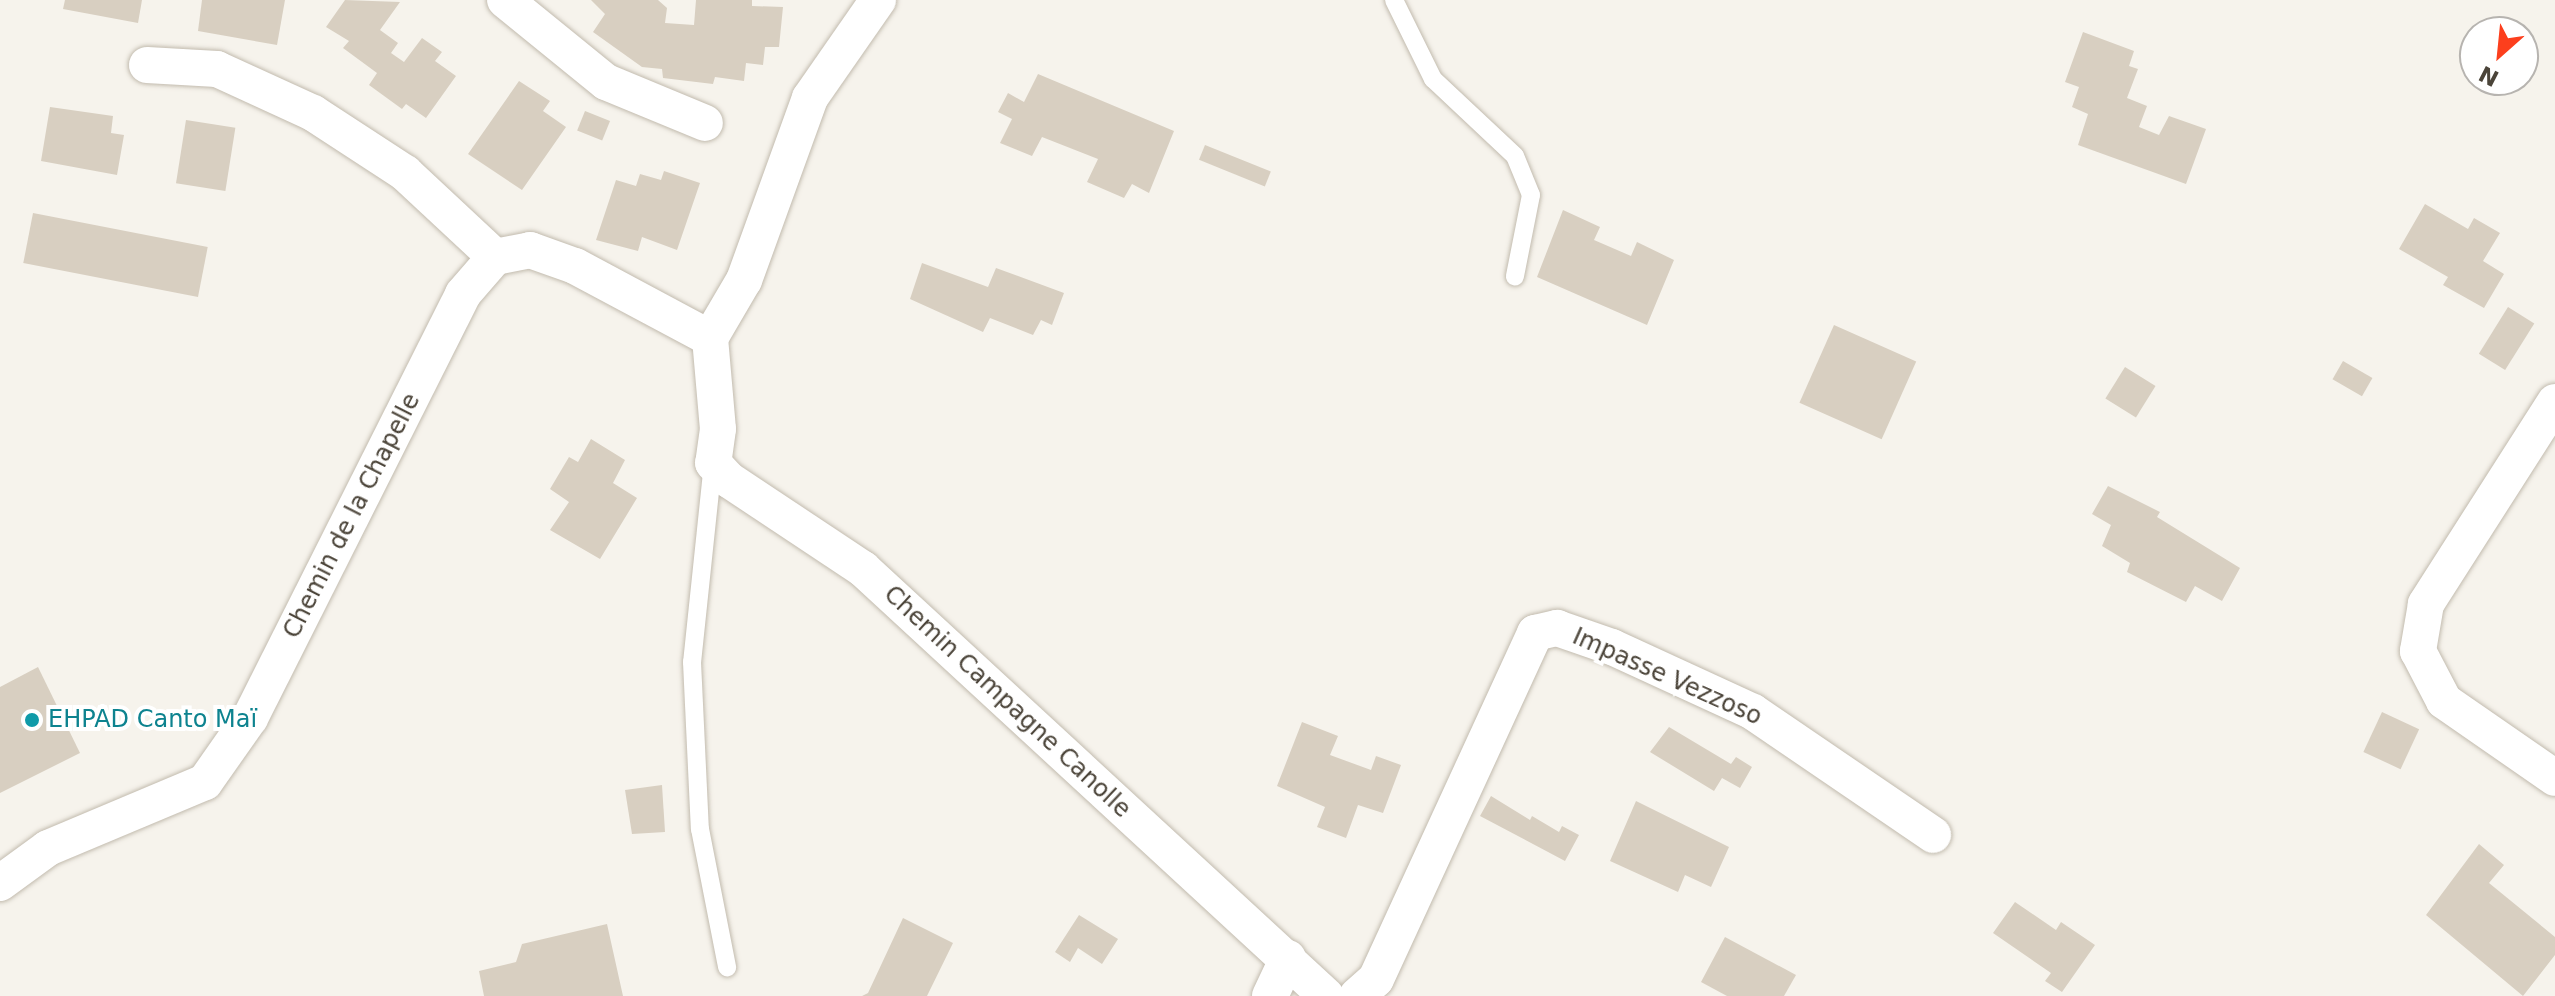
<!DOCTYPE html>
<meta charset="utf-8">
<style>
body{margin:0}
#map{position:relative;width:2555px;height:996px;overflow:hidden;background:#f6f3ec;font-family:"DejaVu Sans",sans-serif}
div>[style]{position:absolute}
.building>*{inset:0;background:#d8cfc1;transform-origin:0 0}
.roads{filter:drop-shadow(0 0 2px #c2bbae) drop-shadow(0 0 2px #c2bbae)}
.service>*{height:18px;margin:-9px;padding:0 9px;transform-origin:9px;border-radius:9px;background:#fff}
.minor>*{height:36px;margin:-18px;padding:0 18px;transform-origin:18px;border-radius:18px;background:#fff}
.dots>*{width:22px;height:22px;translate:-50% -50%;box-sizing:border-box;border:4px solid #fff;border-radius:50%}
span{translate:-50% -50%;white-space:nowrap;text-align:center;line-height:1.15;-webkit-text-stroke:8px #fff;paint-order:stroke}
.street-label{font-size:24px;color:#4b4439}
.culture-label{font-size:24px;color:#0d838f}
.left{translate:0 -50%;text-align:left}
.north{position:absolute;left:2459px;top:16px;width:80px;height:80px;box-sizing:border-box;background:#fff;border:2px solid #b7b4b0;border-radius:50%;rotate:207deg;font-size:22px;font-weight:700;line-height:32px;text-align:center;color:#4b4439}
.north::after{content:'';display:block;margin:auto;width:28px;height:36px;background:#fc3f1d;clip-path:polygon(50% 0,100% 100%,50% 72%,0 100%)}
</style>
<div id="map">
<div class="building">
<div style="clip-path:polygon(65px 0,142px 0,138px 23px,63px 9px)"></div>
<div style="clip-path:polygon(202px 0,285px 0,277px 45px,198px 31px)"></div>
<div style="clip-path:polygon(345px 0,400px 2px,380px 30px,398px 43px,391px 53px,404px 62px,422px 38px,442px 52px,435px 61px,456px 76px,426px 118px,406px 104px,402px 109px,369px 85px,377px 73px,343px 48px,349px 41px,326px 27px)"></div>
<div style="clip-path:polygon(591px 0,658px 0,667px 8px,665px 23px,694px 25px,696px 0,752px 0,752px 6px,783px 7px,779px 47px,765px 47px,763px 65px,746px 63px,744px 81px,715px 77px,713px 84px,663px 78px,662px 69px,642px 67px,593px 32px,605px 14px)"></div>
<div style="clip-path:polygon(2083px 32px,2134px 51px,2129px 66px,2138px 69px,2127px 98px,2147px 106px,2139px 127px,2159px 135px,2169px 116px,2206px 129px,2186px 184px,2078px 145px,2088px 114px,2072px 107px,2079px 87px,2065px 82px)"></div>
<div style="clip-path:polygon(1038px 74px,1174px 131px,1149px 193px,1132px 184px,1124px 198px,1087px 182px,1098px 159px,1042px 137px,1032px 156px,1000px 143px,1012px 119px,998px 112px,1008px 93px,1024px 102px)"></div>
<div style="clip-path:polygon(519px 81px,550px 101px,543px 111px,566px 127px,522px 190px,468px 154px)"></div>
<div style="clip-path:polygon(50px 107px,113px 116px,111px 133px,124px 135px,117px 175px,41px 161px)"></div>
<div style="left:585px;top:111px;width:27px;height:21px;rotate:22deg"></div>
<div style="left:186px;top:120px;width:50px;height:64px;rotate:9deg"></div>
<div style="left:1205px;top:145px;width:71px;height:16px;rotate:22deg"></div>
<div style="clip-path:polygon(664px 171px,700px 183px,677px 250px,642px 237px,638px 251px,596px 240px,616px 180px,636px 186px,640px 174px,661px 180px)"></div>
<div style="clip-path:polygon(2425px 204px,2468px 229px,2474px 218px,2500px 233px,2483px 261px,2504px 274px,2484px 308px,2443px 285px,2448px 277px,2399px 249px)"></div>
<div style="clip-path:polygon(1563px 210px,1600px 227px,1594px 240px,1631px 256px,1637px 242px,1674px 260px,1647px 325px,1537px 277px)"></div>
<div style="left:33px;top:213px;width:178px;height:51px;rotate:11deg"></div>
<div style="clip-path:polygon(922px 263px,988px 287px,996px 268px,1064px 293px,1052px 325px,1041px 320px,1033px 335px,990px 318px,983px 332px,910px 299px)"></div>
<div style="left:2508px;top:307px;width:31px;height:55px;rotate:32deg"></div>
<div style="left:1834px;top:325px;width:90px;height:85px;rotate:24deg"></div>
<div style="left:2343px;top:361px;width:34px;height:21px;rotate:30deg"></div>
<div style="left:2125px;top:367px;width:36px;height:37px;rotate:32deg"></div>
<div style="clip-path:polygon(591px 439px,625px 460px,613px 483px,637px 498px,600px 559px,550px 530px,569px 502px,550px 489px,569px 457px,578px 462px)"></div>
<div style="clip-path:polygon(2108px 486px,2160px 512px,2157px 517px,2240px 568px,2222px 601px,2195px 586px,2186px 602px,2127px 572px,2130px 563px,2102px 546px,2111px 525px,2092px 514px)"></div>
<div style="clip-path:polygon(38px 667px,80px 753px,0 793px,0 687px)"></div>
<div style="left:2382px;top:712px;width:41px;height:44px;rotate:25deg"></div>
<div style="clip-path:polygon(1302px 722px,1338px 736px,1330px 755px,1371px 770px,1376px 756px,1401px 765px,1383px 813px,1358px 805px,1346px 838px,1317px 827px,1325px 807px,1277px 786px)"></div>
<div style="clip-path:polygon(1669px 727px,1731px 764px,1736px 757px,1752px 767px,1740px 788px,1722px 778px,1714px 791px,1650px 752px)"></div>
<div style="clip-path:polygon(662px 785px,665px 832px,632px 834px,625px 790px)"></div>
<div style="clip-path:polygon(1491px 796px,1530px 820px,1532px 816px,1559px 832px,1562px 826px,1579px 835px,1565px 861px,1480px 816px)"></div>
<div style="clip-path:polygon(1636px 801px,1729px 847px,1711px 887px,1685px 875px,1678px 892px,1610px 861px)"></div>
<div style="clip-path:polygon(2479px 844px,2504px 865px,2489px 883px,2555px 937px,2555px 955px,2523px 996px,2426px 915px)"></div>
<div style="clip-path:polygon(2015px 902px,2056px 930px,2061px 922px,2095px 945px,2062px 992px,2045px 981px,2051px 973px,1993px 933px)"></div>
<div style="clip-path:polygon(1079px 915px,1118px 939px,1102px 964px,1078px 948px,1070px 962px,1055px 952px)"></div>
<div style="clip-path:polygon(903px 918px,953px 943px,927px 996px,862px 996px,868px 993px)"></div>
<div style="clip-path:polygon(607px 924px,623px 996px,484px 996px,479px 971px,516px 962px,522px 944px)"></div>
<div style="clip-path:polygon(1725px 937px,1796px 975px,1784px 996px,1727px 996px,1701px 982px)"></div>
</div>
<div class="roads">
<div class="service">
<div style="left:1394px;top:0;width:88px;rotate:63.7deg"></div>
<div style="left:1433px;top:79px;width:112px;rotate:43.2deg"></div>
<div style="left:1515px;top:156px;width:42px;rotate:67.7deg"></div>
<div style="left:1531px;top:195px;width:83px;rotate:101.2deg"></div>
<div style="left:713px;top:463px;width:200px;rotate:96deg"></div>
<div style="left:692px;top:662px;width:167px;rotate:87.3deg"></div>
<div style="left:700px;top:829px;width:141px;rotate:78.9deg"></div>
</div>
<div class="minor">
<div style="left:505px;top:0;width:130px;rotate:39.1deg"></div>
<div style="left:606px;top:82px;width:107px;rotate:22.5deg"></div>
<div style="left:878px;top:0;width:119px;rotate:124.8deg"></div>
<div style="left:810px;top:98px;width:194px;rotate:109.9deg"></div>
<div style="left:744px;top:280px;width:67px;rotate:120.4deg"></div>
<div style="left:710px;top:338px;width:91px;rotate:85deg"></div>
<div style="left:718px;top:429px;width:34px;rotate:98deg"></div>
<div style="left:713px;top:463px;width:23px;rotate:47deg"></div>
<div style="left:729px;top:480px;width:161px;rotate:33.6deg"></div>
<div style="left:863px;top:569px;width:630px;rotate:42.68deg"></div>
<div style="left:147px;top:65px;width:70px;rotate:3.3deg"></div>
<div style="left:217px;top:69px;width:106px;rotate:24.6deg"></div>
<div style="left:313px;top:113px;width:110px;rotate:33.1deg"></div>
<div style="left:405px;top:173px;width:123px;rotate:43deg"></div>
<div style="left:2555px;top:402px;width:240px;rotate:122.6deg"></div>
<div style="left:2426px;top:604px;width:48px;rotate:99.7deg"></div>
<div style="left:2418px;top:651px;width:56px;rotate:62.5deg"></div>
<div style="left:2444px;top:701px;width:135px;rotate:34.7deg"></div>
<div style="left:0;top:883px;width:59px;rotate:-36.1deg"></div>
<div style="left:48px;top:848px;width:170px;rotate:-22.8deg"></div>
<div style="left:205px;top:782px;width:78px;rotate:-54.9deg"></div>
<div style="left:250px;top:718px;width:474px;rotate:-63.3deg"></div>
<div style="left:463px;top:294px;width:49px;rotate:-49.1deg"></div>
<div style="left:495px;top:257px;width:36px;rotate:-11deg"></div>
<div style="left:530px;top:250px;width:48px;rotate:19.6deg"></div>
<div style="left:575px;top:266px;width:153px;rotate:28.1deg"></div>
<div style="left:1270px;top:996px;width:42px;rotate:-64.7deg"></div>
<div style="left:1357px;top:996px;width:25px;rotate:-42deg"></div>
<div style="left:1376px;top:979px;width:381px;rotate:-65.3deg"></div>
<div style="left:1535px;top:633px;width:23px;rotate:-13deg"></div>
<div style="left:1557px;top:628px;width:58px;rotate:19.1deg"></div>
<div style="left:1612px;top:647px;width:155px;rotate:24.7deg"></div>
<div style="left:1753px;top:712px;width:218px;rotate:34.3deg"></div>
</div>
</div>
<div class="dots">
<div style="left:32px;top:720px;background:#0f9aa8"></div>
</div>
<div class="street-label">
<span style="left:352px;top:516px;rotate:-63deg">Chemin de la Chapelle</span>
<span style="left:1667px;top:677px;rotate:24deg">Impasse Vezzoso</span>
<span style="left:1007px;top:702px;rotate:43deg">Chemin Campagne Canolle</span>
</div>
<div class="culture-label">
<span class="left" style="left:48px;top:720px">EHPAD Canto Maï</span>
</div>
<div class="north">N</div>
</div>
